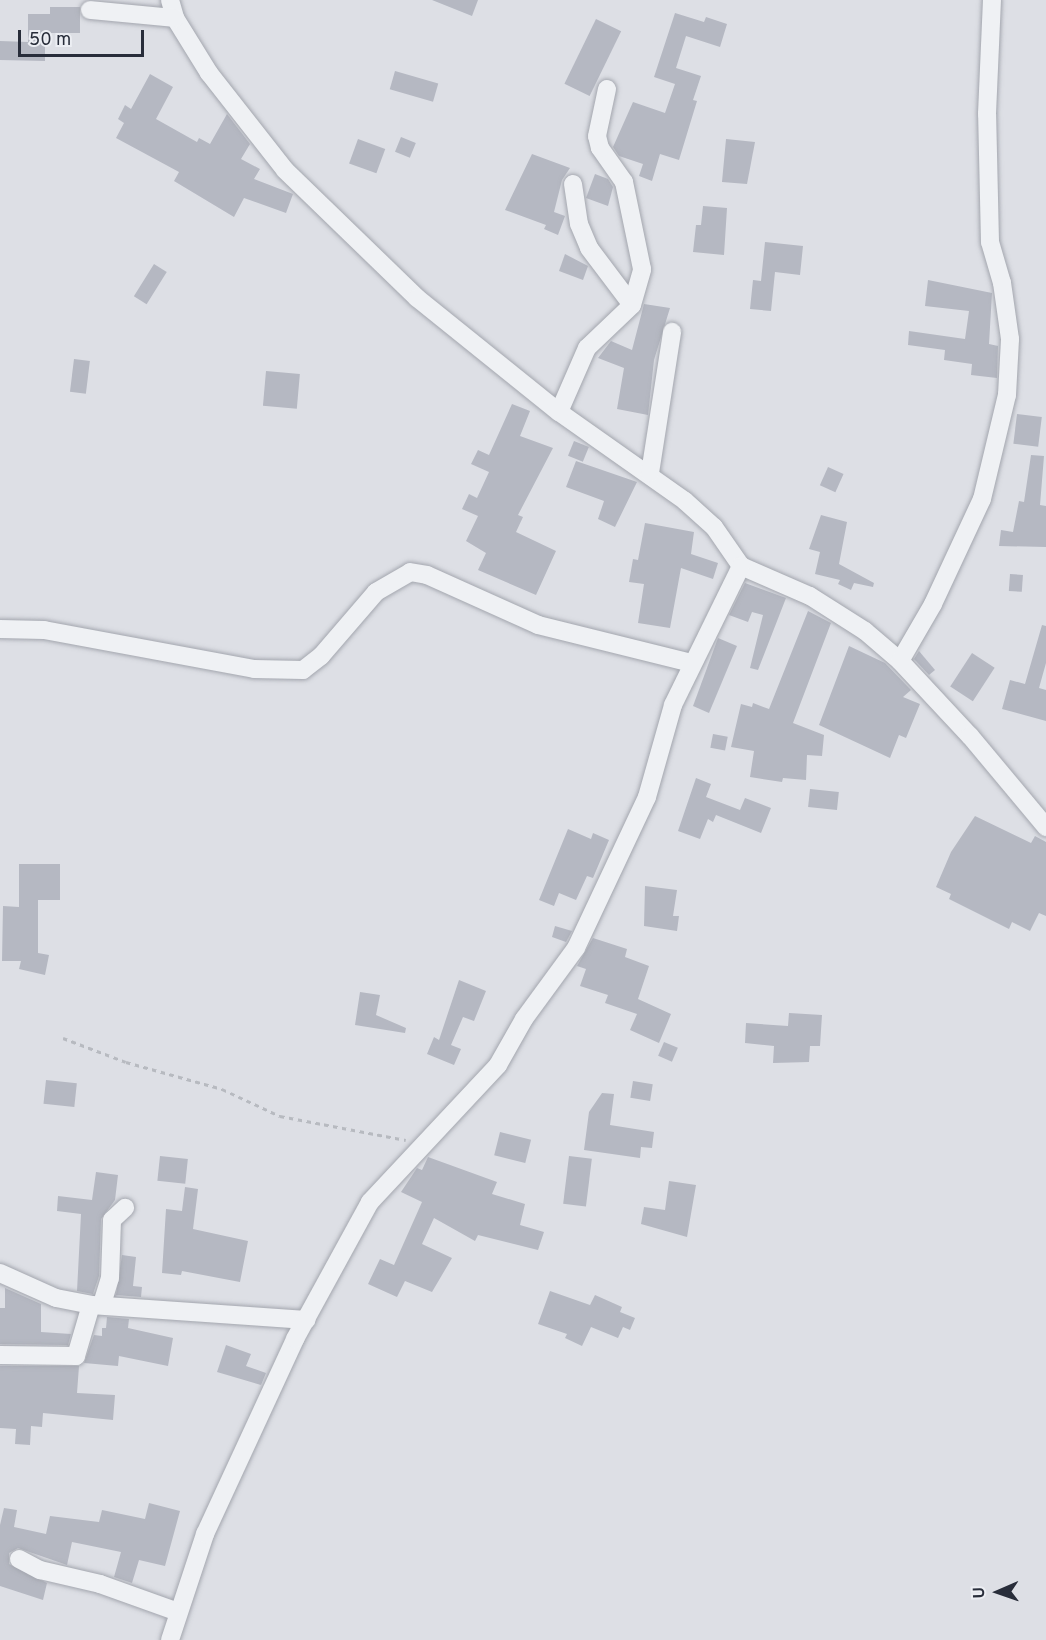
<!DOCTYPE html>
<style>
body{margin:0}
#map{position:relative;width:1046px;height:1640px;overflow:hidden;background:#dddfe5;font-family:Overpass,sans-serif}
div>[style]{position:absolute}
.building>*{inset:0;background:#b5b8c2;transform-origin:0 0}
.path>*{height:3px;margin-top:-1.5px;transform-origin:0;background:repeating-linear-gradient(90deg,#b7bac0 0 4.5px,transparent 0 9px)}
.roads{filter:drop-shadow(0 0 2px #a3a6ae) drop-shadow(0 0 2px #a3a6ae)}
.street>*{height:18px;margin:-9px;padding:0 9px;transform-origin:9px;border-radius:9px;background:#eff1f4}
span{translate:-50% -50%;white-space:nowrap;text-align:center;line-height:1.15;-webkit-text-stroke:4.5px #eceef3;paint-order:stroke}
.north{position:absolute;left:968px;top:1562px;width:60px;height:60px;-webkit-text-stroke:4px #eceef3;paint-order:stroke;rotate:268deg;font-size:16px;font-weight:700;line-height:24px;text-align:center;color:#282d3a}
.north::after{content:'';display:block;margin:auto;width:21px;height:27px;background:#282d3a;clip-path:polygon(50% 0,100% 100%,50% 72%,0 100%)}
.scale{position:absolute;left:18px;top:30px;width:126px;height:27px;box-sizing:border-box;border:3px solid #282d3a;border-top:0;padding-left:8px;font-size:18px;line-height:21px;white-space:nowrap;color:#282d3a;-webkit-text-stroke:4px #eceef3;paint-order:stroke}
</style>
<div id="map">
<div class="building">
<div style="clip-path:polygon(432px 0,478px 0,472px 16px)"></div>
<div style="clip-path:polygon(50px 7px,80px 7px,80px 33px,45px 33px,45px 61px,0 60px,0 41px,28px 42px,28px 14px,50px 14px)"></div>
<div style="clip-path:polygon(675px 13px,704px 22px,706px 17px,727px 24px,720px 47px,686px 36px,676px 68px,701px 76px,693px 100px,697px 101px,679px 160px,660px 154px,652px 181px,639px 176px,643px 164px,619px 156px,613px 147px,633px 102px,665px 113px,675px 84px,654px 77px)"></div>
<div style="left:596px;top:19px;width:28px;height:72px;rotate:26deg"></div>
<div style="left:395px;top:71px;width:45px;height:19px;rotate:16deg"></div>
<div style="clip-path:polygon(150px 74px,173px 87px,156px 119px,197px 142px,199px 138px,210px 144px,227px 114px,250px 144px,241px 159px,260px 169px,254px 179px,293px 194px,286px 213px,244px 198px,234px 217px,174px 181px,179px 172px,116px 138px,124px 123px,118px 119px,125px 105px,131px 109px)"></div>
<div style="left:401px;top:137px;width:16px;height:16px;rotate:22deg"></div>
<div style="left:358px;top:139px;width:29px;height:26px;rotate:20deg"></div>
<div style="clip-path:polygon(726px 139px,755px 142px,747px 184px,722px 182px)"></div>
<div style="clip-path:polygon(532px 154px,570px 168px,562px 180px,554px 212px,565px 216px,558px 235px,544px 229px,546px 225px,505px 210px)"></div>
<div style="clip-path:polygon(595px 174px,608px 179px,613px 187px,608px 206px,586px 198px)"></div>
<div style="clip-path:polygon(703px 206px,727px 208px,724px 255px,693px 252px,696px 225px,701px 225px)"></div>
<div style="clip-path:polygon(765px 242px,803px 246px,800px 275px,775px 272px,771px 311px,750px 309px,753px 280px,761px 281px)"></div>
<div style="clip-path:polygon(565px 254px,588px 266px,583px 280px,559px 271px)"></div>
<div style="left:154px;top:264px;width:15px;height:38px;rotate:32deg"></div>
<div style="clip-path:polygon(928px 280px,992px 293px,989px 344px,998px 346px,997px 378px,971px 375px,972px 364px,944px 360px,945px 350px,908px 345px,909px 331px,965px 339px,969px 311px,925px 306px)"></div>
<div style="clip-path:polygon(644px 304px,670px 308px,654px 360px,648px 415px,617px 409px,624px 368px,598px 358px,611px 341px,632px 350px)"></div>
<div style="left:74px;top:359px;width:16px;height:33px;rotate:7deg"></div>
<div style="left:266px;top:371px;width:34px;height:35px;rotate:5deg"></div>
<div style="clip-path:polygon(512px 404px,530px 411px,520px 436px,553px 448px,518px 515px,523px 517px,516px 532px,556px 551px,536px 595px,478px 570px,486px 553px,466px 541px,478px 516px,462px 509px,469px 494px,477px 498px,489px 472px,471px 464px,478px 450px,489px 455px)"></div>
<div style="left:1017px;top:414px;width:25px;height:30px;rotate:7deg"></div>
<div style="left:574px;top:441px;width:16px;height:16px;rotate:22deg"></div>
<div style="clip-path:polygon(1031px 455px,1044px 456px,1040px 505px,1046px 506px,1046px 547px,999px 546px,1001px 530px,1013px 532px,1019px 501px,1024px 502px)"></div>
<div style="clip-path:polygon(576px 461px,637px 482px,615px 527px,598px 519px,604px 501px,566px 487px)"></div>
<div style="left:828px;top:467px;width:17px;height:20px;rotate:24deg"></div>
<div style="clip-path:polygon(821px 515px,847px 522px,839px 564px,874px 583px,873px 587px,854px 583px,851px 590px,838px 584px,840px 580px,815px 574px,820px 552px,809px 549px)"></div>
<div style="clip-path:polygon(645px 523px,694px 532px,691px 554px,718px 563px,713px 579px,681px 568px,670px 628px,638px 623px,644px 584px,629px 582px,633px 559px,638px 560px)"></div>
<div style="left:1010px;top:574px;width:13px;height:17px;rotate:4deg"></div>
<div style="clip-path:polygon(745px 583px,786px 598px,758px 670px,750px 668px,763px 615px,752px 612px,748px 622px,729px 615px)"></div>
<div style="clip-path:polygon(808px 611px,831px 623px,793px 723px,824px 735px,822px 756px,807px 755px,806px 780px,783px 778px,782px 782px,750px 777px,754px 751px,731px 747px,741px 704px,752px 707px,753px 703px,769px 709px)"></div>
<div style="clip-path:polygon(1042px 625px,1046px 626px,1046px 663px,1039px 688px,1046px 690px,1046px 721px,1002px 709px,1010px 680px,1025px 684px)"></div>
<div style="clip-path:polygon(718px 638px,737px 646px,709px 713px,693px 706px)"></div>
<div style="clip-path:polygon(849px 646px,885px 663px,911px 690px,903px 697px,920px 704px,906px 738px,899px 735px,890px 758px,819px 725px)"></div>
<div style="clip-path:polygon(919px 651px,935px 670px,929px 675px,914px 659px)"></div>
<div style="left:972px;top:653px;width:27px;height:40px;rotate:33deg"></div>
<div style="left:713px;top:734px;width:15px;height:14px;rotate:11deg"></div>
<div style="clip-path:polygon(696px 778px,711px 784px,706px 797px,740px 810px,745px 798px,771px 808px,761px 833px,716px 815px,713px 822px,708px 819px,700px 839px,678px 831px)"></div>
<div style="left:810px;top:789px;width:29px;height:18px;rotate:6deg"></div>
<div style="clip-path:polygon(975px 816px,1031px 843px,1035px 836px,1046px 842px,1046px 916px,1039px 913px,1030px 931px,1012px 922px,1009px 929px,949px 899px,951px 894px,936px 887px,951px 852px)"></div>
<div style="clip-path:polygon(568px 829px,591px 839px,593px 833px,609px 840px,593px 878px,587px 876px,576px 900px,559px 893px,554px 906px,539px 900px)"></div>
<div style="clip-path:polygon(19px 864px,60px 864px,60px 900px,38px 900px,38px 953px,49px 955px,45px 975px,19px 969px,21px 961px,2px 961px,3px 906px,19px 907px)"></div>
<div style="clip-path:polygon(645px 886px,677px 890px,673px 916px,679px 916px,677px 931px,644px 926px)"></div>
<div style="clip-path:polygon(555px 926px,572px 931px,566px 942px,552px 937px)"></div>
<div style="clip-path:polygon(593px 938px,627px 949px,625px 957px,649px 966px,638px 999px,671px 1014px,659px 1043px,630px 1030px,637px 1014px,605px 1003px,608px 995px,580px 986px,586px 969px,577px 966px)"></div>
<div style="clip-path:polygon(459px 980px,486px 991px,474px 1021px,463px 1017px,451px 1045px,461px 1049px,454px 1065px,427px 1054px,434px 1037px,439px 1040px)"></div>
<div style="clip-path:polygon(360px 992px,380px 995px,376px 1015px,406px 1028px,405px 1033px,355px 1025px)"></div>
<div style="clip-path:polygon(789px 1013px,822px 1015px,820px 1046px,810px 1046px,809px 1062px,773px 1063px,774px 1046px,745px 1043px,746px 1023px,788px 1026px)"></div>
<div style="left:664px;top:1042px;width:15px;height:15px;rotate:23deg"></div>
<div style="left:46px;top:1080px;width:31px;height:24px;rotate:6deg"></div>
<div style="left:633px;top:1081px;width:20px;height:17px;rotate:9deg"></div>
<div style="clip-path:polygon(602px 1093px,614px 1094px,610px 1125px,654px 1132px,652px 1148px,641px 1147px,640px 1158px,584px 1150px,589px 1112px)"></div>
<div style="left:500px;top:1132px;width:32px;height:24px;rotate:14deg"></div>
<div style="left:160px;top:1156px;width:28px;height:25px;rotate:6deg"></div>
<div style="left:569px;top:1156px;width:23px;height:48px;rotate:7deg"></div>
<div style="clip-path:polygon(428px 1157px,497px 1182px,492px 1194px,525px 1204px,520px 1225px,544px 1232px,538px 1250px,478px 1235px,475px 1241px,434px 1218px,422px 1244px,452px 1258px,432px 1292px,405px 1281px,397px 1297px,368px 1284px,380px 1259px,394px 1265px,422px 1202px,401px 1192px,417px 1168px,422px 1170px)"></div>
<div style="clip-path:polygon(96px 1172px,118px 1175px,115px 1200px,101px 1219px,99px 1276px,93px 1294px,77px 1291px,81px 1214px,57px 1211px,58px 1196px,92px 1200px)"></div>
<div style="clip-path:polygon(669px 1181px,696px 1185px,687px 1237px,641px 1224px,644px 1207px,665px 1210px)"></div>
<div style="clip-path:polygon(185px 1187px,198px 1189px,193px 1229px,248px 1241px,240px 1282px,182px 1271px,181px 1275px,162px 1273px,166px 1209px,182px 1211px)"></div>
<div style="clip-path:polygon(122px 1255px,136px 1257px,133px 1286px,142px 1287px,141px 1297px,116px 1295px)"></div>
<div style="clip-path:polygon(5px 1288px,41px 1304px,41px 1332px,71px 1334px,68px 1345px,0 1344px,0 1308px,5px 1308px)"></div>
<div style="clip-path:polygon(550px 1291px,590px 1305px,595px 1295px,622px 1307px,620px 1312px,635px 1318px,630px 1330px,623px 1327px,618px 1338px,591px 1327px,582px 1346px,565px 1338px,567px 1334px,538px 1324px)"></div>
<div style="clip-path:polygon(107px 1317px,129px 1319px,128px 1328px,173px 1338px,168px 1366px,119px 1356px,118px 1366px,84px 1363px,94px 1335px,102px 1336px,102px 1328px,106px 1328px)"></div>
<div style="clip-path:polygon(226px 1345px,251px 1354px,246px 1366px,266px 1373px,261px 1385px,217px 1372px)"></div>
<div style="clip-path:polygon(0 1366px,79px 1366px,77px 1393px,115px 1395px,113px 1420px,43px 1413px,42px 1427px,31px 1426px,30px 1445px,15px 1444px,16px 1429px,0 1428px)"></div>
<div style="clip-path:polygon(149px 1503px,180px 1511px,165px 1566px,139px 1560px,132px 1583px,114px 1577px,121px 1552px,72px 1542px,67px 1565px,18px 1548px,9px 1553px,9px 1564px,47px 1583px,43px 1600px,0 1586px,0 1525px,4px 1508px,17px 1510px,14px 1527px,46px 1534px,50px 1516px,99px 1522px,102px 1510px,145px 1519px)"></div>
</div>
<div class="path">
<div style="left:63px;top:1038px;width:67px;rotate:20.9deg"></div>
<div style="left:126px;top:1062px;width:100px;rotate:15.7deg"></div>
<div style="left:222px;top:1089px;width:64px;rotate:25deg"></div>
<div style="left:280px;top:1116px;width:128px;rotate:10.8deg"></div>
</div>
<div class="roads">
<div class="street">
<div style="left:170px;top:0;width:19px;rotate:74deg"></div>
<div style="left:175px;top:18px;width:65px;rotate:58.3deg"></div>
<div style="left:209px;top:73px;width:123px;rotate:51.9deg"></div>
<div style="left:285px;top:170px;width:184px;rotate:44.1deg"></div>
<div style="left:417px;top:298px;width:182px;rotate:38.8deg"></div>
<div style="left:559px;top:412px;width:154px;rotate:35.2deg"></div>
<div style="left:685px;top:501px;width:39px;rotate:42deg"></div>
<div style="left:714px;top:527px;width:47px;rotate:55.3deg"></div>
<div style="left:741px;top:566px;width:75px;rotate:23.5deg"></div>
<div style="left:810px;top:596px;width:65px;rotate:32.5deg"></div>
<div style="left:865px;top:631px;width:46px;rotate:40.6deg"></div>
<div style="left:900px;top:661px;width:103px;rotate:47deg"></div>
<div style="left:970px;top:736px;width:119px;rotate:50.1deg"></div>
<div style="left:90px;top:10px;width:85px;rotate:5.4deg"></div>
<div style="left:573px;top:184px;width:40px;rotate:81.5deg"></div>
<div style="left:579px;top:224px;width:26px;rotate:67deg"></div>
<div style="left:589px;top:248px;width:71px;rotate:53deg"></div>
<div style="left:559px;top:412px;width:70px;rotate:-66.4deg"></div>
<div style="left:587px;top:348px;width:62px;rotate:-43.7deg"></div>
<div style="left:632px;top:305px;width:37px;rotate:-74deg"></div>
<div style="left:642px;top:269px;width:89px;rotate:-101.7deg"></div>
<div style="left:624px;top:182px;width:42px;rotate:-125.2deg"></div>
<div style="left:600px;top:148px;width:12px;rotate:-104deg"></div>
<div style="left:597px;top:136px;width:48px;rotate:-78deg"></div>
<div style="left:650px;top:473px;width:143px;rotate:-81.1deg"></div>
<div style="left:0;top:629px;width:44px;rotate:1.3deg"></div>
<div style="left:44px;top:630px;width:214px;rotate:10.5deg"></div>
<div style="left:254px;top:669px;width:49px;rotate:1.2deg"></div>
<div style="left:303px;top:670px;width:23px;rotate:-38deg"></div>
<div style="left:321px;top:656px;width:84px;rotate:-49.3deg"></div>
<div style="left:376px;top:592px;width:39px;rotate:-30deg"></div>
<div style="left:410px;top:572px;width:17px;rotate:10deg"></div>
<div style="left:427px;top:575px;width:122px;rotate:24.2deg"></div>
<div style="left:538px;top:625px;width:159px;rotate:13.9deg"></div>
<div style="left:900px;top:661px;width:66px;rotate:-59.9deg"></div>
<div style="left:933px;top:604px;width:116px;rotate:-65deg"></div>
<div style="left:982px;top:499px;width:107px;rotate:-76.5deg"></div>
<div style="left:1007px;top:395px;width:56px;rotate:-86.9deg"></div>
<div style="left:1010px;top:339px;width:57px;rotate:-98.1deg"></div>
<div style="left:1002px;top:283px;width:43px;rotate:-106.3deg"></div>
<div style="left:990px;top:242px;width:128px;rotate:-91.3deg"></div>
<div style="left:987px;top:114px;width:114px;rotate:-87.5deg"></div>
<div style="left:0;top:1273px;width:61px;rotate:24.1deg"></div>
<div style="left:56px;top:1298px;width:36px;rotate:11deg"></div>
<div style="left:91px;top:1305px;width:216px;rotate:4deg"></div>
<div style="left:102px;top:1304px;width:27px;rotate:-73deg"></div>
<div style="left:110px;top:1278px;width:58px;rotate:-88deg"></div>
<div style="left:112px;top:1220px;width:18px;rotate:-43deg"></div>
<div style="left:0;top:1355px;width:76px;rotate:0.8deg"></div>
<div style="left:76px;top:1356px;width:53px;rotate:-73.6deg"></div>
<div style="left:19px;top:1559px;width:24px;rotate:28deg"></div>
<div style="left:40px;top:1570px;width:62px;rotate:13.1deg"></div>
<div style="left:100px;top:1584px;width:83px;rotate:19.7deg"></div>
<div style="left:170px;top:1640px;width:112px;rotate:-71.7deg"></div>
<div style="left:205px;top:1534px;width:215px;rotate:-65.2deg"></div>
<div style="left:295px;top:1339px;width:156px;rotate:-61.3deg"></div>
<div style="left:370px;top:1202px;width:187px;rotate:-46.9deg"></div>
<div style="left:498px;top:1065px;width:53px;rotate:-60.5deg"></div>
<div style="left:524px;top:1019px;width:88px;rotate:-53.8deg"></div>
<div style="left:576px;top:948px;width:167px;rotate:-64.8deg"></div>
<div style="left:647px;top:797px;width:96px;rotate:-74.2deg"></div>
<div style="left:673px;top:705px;width:155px;rotate:-63.9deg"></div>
</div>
</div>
<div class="north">U</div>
<div class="scale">50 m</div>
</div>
